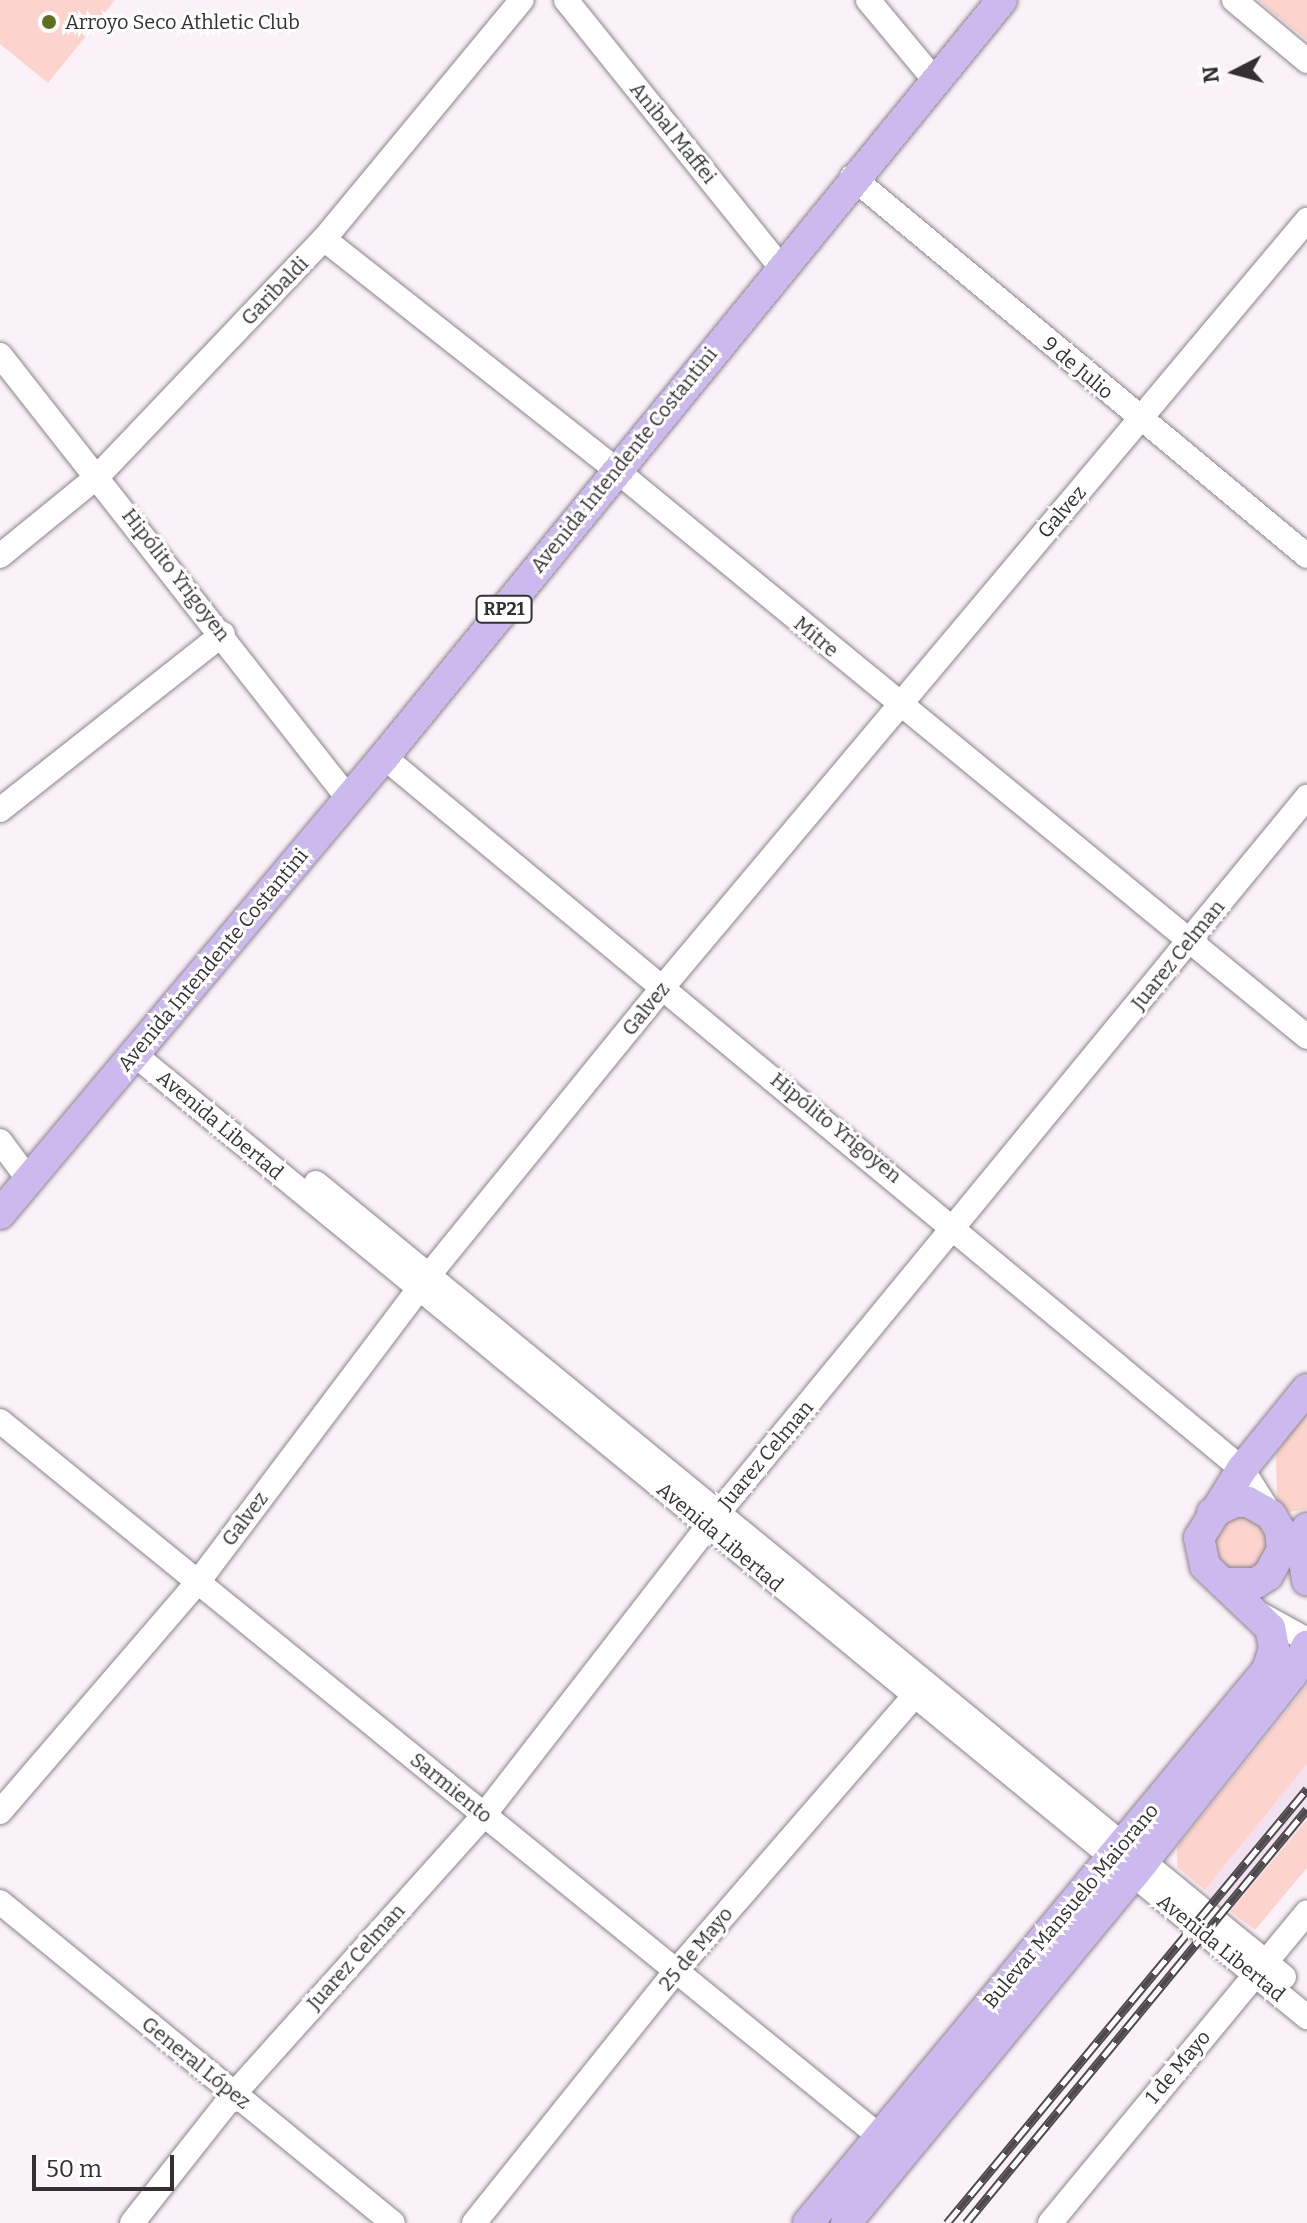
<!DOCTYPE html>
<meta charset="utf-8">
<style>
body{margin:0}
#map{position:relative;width:1307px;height:2223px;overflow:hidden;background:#fbf1f9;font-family:Bitter,serif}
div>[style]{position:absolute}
.built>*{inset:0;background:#f2e2f0}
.green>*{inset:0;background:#fdd4cd}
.round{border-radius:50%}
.roads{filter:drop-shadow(0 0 2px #8c848b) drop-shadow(0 0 2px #8c848b)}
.minor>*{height:24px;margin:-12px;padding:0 12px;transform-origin:12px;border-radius:12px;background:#fff}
.major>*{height:30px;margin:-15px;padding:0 15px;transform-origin:15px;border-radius:15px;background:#ccbaee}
.rail>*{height:9px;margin-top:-4.5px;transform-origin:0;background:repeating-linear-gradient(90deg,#fff 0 18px,#4e494d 0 36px);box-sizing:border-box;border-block:2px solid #4e494d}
.dots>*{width:22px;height:22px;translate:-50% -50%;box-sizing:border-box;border:4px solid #fff;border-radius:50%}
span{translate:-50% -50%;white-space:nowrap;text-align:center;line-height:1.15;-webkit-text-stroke:6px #fff;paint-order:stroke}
.shield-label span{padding:2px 6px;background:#fff;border:2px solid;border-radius:6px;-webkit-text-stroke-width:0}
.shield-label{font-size:18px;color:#332f32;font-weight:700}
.poi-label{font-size:20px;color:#332f32}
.left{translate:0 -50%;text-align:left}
.street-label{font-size:20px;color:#332f32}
.north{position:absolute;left:1195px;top:32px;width:80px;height:80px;-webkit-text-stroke:6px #fff;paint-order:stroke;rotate:264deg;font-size:22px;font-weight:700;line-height:32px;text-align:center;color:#332f32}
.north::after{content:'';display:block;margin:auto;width:28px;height:36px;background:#332f32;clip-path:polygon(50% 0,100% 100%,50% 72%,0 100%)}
.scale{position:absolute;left:32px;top:2155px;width:142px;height:36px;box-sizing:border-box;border:4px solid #332f32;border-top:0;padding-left:10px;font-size:24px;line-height:28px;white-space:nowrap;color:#332f32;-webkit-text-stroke:6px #fff;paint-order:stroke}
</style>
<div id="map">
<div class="built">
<div style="clip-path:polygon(1307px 1764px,1307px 1820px,1230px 1911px,1205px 1890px)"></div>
</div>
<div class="green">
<div style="clip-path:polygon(0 0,115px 0,48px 83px,0 44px)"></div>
<div style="clip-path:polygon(1258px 0,1307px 0,1307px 40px)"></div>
<div style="clip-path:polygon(1307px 1405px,1307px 1509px,1289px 1512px,1277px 1502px,1276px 1454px)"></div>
<div class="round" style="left:1212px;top:1517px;width:56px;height:56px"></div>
<div style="clip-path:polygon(1307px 1685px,1307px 1764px,1205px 1890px,1177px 1867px,1177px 1847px)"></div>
<div style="clip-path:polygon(1307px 1820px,1307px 1868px,1255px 1930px,1230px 1911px)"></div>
</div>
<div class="roads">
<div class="minor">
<div style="left:566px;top:0;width:343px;rotate:51.2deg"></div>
<div style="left:868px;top:0;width:102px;rotate:50.2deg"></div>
<div style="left:1234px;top:0;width:95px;rotate:39.9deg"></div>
<div style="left:852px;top:177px;width:592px;rotate:39.79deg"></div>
<div style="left:324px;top:239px;width:372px;rotate:38.3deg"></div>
<div style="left:616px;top:470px;width:894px;rotate:39.37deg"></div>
<div style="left:0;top:355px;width:563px;rotate:51.85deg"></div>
<div style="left:0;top:556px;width:125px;rotate:-39.2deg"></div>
<div style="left:97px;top:477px;width:329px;rotate:-46.4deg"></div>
<div style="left:324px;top:239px;width:310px;rotate:-50.4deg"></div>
<div style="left:384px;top:757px;width:1115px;rotate:39.69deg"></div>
<div style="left:1242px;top:1469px;width:54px;rotate:57.8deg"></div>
<div style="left:0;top:810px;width:284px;rotate:-38.3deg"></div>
<div style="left:134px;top:1054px;width:1518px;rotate:39.39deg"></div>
<div style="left:0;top:1141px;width:49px;rotate:53.4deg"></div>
<div style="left:316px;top:1183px;width:1252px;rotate:39.36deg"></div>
<div style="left:0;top:1421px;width:1152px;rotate:39.12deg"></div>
<div style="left:1258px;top:1613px;width:56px;rotate:28.9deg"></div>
<div style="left:0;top:1812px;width:303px;rotate:-49.3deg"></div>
<div style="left:198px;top:1582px;width:384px;rotate:-53deg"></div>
<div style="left:429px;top:1275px;width:371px;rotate:-50.9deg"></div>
<div style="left:663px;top:987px;width:1002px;rotate:-49.98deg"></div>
<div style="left:0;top:1902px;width:507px;rotate:39.24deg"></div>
<div style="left:132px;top:2223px;width:164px;rotate:-51.7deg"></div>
<div style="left:234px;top:2094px;width:375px;rotate:-48.1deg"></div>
<div style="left:484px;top:1815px;width:383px;rotate:-52.2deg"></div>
<div style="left:719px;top:1512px;width:926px;rotate:-50.57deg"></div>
<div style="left:474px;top:2223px;width:323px;rotate:-51.3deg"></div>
<div style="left:676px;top:1971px;width:379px;rotate:-49.1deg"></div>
<div style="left:1050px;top:2223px;width:403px;rotate:-50.4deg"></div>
</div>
<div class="major">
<div style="left:0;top:1214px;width:597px;rotate:-49.96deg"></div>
<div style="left:384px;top:757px;width:977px;rotate:-50.77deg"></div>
<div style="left:1212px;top:1513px;width:25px;rotate:-26deg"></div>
<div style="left:1235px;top:1502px;width:13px"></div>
<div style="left:1248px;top:1502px;width:26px;rotate:29deg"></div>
<div style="left:1271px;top:1515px;width:17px;rotate:59deg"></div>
<div style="left:1280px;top:1530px;width:20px;rotate:84deg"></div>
<div style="left:1282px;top:1550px;width:29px;rotate:119deg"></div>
<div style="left:1268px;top:1575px;width:14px;rotate:146deg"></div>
<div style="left:1256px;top:1583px;width:29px;rotate:180deg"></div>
<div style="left:1307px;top:1528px;width:21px;rotate:104deg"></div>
<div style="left:1302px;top:1548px;width:33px;rotate:81deg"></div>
<div style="left:808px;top:2223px;width:719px;rotate:-50.31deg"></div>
<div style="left:1267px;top:1670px;width:23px;rotate:-72deg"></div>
<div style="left:1274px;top:1648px;width:20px;rotate:-101deg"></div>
<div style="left:1270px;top:1628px;width:90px;rotate:-136.4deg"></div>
<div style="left:1205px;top:1566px;width:29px;rotate:-102deg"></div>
<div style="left:1199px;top:1538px;width:81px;rotate:-58.1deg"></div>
<div style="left:1242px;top:1469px;width:103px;rotate:-50.9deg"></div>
<div style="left:846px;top:2223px;width:469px;rotate:-50.5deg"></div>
<div style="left:1144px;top:1861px;width:238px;rotate:-51.5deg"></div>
<div style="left:1292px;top:1675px;width:33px;rotate:-63deg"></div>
</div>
</div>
<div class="rail">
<div style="left:947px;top:2223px;width:564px;rotate:-50.32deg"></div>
<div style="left:966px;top:2223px;width:536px;rotate:-50.52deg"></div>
</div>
<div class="dots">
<div style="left:49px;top:22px;background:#5d701d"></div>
</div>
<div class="shield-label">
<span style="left:504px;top:609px">RP21</span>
</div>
<div class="poi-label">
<span class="left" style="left:65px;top:22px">Arroyo Seco Athletic Club</span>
</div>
<div class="street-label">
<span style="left:673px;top:133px;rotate:51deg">Anibal Maffei</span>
<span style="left:275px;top:291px;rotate:-46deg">Garibaldi</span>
<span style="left:1078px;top:368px;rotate:40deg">9 de Julio</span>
<span style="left:624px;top:460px;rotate:-51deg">Avenida Intendente Costantini</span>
<span style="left:1062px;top:512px;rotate:-49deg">Galvez</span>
<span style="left:176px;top:575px;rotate:52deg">Hipólito Yrigoyen</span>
<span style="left:816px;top:637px;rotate:40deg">Mitre</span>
<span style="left:1178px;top:955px;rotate:-51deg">Juarez Celman</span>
<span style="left:213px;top:960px;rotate:-50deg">Avenida Intendente Costantini</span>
<span style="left:646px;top:1009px;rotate:-51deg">Galvez</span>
<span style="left:220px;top:1125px;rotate:40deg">Avenida Libertad</span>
<span style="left:836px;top:1128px;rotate:39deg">Hipólito Yrigoyen</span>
<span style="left:766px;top:1455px;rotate:-50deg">Juarez Celman</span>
<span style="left:245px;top:1519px;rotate:-53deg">Galvez</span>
<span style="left:720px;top:1537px;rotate:40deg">Avenida Libertad</span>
<span style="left:451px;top:1788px;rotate:39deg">Sarmiento</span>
<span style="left:1071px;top:1906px;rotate:-50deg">Bulevar Mansuelo Maiorano</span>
<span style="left:1221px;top:1948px;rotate:39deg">Avenida Libertad</span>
<span style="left:696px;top:1949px;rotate:-50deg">25 de Mayo</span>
<span style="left:356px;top:1957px;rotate:-48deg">Juarez Celman</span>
<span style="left:196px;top:2063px;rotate:39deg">General López</span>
<span style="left:1178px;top:2067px;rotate:-50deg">1 de Mayo</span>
</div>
<div class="north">N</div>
<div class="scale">50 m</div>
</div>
